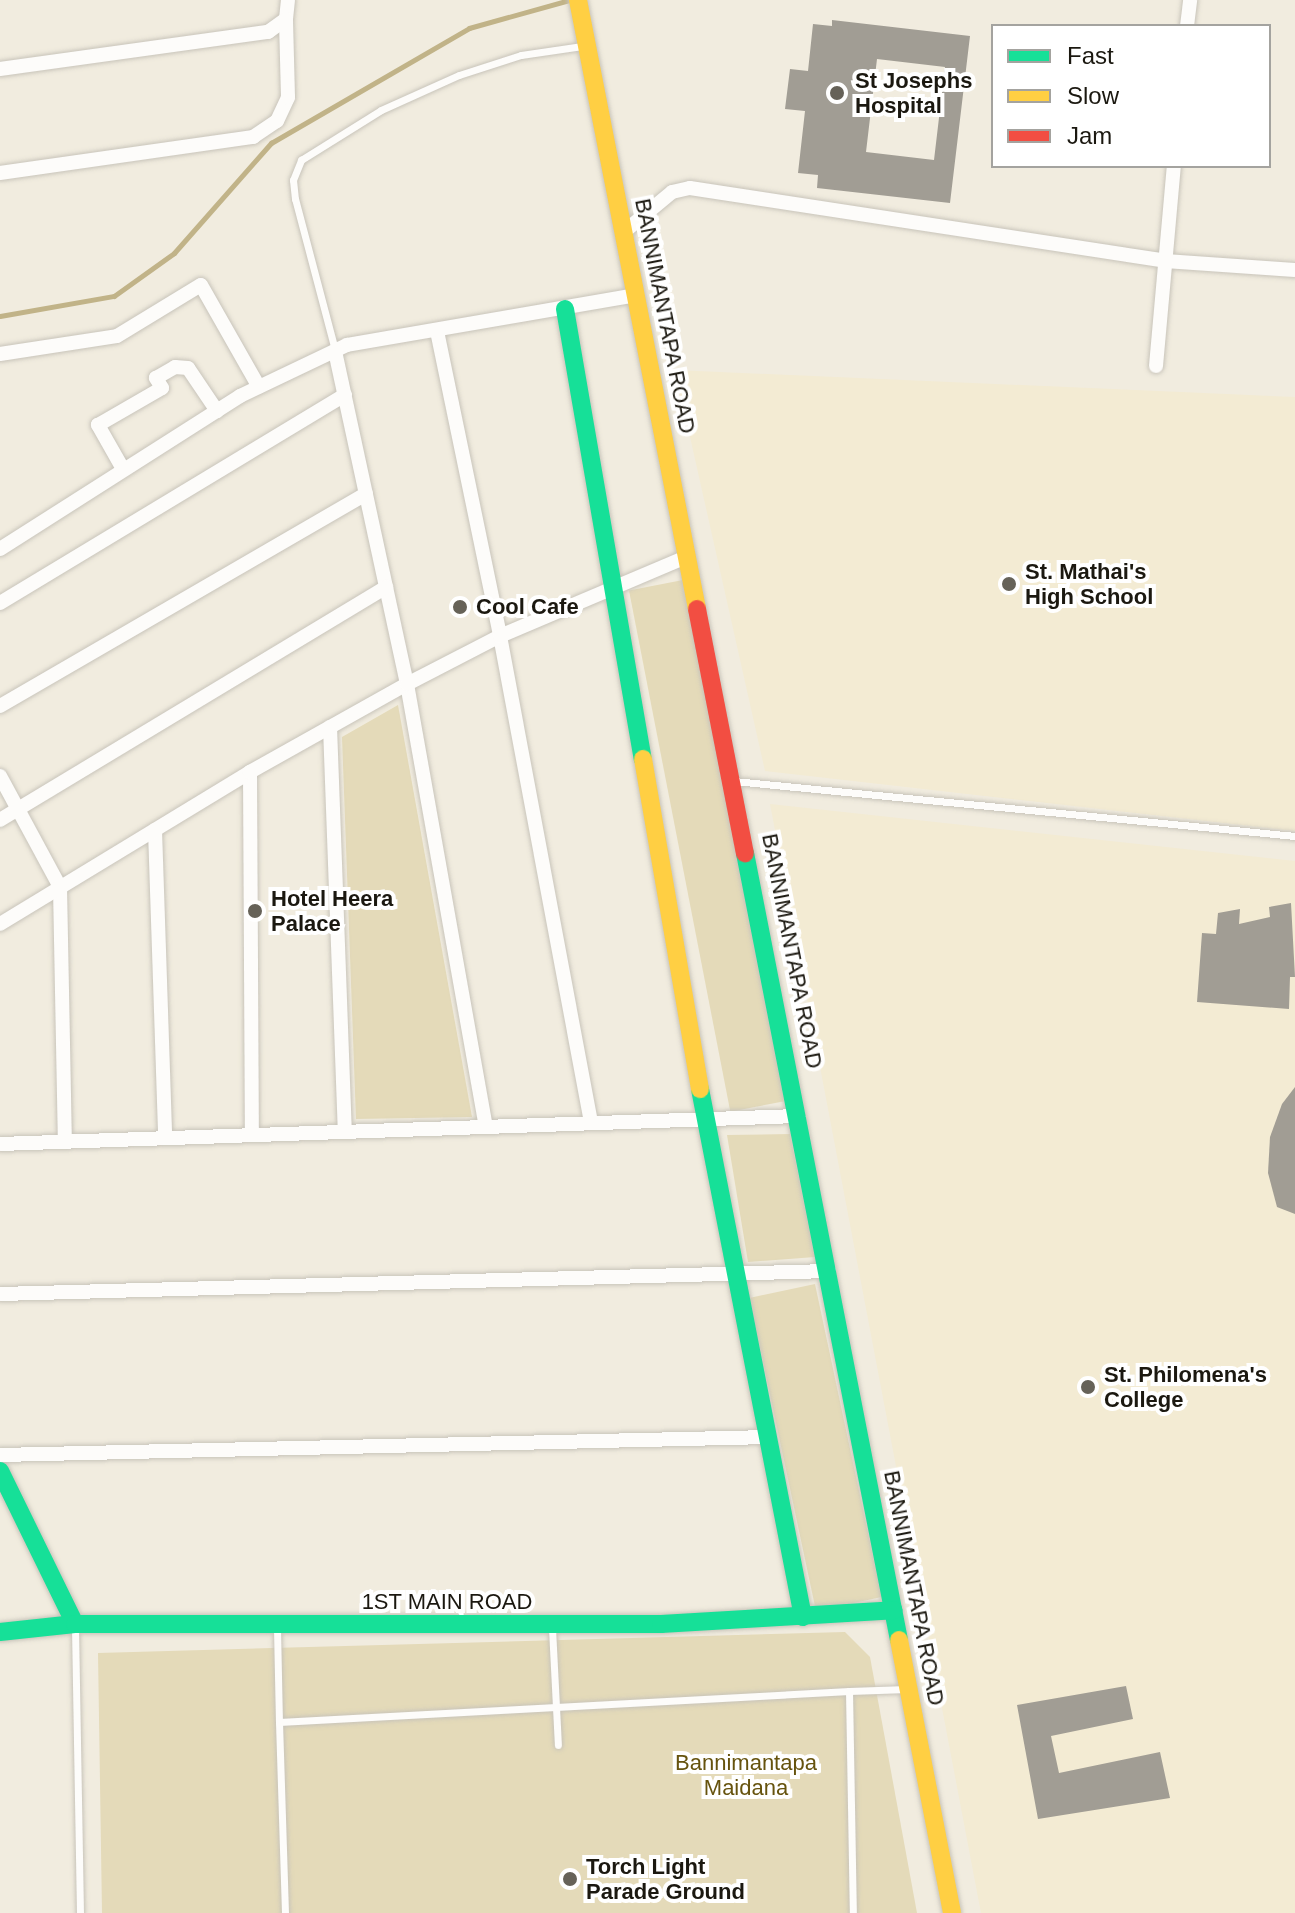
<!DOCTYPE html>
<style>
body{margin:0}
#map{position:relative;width:1295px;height:1913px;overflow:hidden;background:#f1ecdf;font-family:Helvetica,sans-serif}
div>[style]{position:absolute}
.built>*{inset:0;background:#f3ebd3}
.green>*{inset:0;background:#e4dab9;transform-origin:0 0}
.stream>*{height:5px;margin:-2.5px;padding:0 2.5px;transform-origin:2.5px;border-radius:2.5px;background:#c1b388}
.building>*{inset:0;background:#a19d94}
.roads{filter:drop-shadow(0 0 2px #c8c4ba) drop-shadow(0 0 2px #c8c4ba)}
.lane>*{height:7px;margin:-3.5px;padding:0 3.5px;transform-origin:3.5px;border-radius:3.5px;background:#fdfcfa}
.street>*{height:14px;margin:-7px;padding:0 7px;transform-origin:7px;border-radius:7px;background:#fdfcfa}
.fast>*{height:18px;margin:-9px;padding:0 9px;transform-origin:9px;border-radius:9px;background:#16e098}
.slow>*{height:18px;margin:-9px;padding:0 9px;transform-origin:9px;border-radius:9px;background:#ffcf43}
.jam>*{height:18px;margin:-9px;padding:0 9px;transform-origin:9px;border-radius:9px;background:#f24e42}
.dots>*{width:22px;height:22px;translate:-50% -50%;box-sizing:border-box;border:4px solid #fff;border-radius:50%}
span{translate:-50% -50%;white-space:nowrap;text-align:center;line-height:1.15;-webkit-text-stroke:8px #fff;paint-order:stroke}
.poi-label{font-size:22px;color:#1b1810;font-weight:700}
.left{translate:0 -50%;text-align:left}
.street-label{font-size:22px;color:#1b1810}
.park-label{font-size:22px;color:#66530e}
.legend{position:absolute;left:991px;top:24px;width:280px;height:144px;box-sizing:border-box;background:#fff;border:2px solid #a4a39f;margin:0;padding:10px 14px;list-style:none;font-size:24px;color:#1b1810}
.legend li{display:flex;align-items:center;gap:16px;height:40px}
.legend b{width:40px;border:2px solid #a4a39f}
</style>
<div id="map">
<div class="built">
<div style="clip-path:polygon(675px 370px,1295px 397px,1295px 831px,765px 771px)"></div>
<div style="clip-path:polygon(770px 804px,1295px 861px,1295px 1913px,981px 1913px)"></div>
</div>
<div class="green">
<div style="left:683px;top:580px;width:531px;height:55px;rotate:79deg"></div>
<div style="clip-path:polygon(398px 705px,472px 1117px,356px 1119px,342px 737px)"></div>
<div style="clip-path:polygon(790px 1134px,815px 1257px,748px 1262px,727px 1135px)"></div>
<div style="left:815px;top:1284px;width:320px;height:67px;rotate:78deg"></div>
<div style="clip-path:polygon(845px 1632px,870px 1657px,917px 1913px,102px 1913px,98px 1653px)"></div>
</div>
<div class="stream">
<div style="left:0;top:316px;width:116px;rotate:-10deg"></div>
<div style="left:114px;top:296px;width:74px;rotate:-35.6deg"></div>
<div style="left:174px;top:253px;width:147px;rotate:-48.6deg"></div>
<div style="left:271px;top:143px;width:229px;rotate:-30.1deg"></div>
<div style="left:469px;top:28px;width:104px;rotate:-15.6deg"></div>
</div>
<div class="building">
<div style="clip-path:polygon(evenodd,832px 20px,970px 36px,950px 203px,817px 188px,818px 175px,798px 173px,805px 111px,785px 109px,790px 69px,808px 71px,813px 24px,832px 26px,832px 20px,877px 59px,945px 67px,934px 160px,866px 152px,877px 59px)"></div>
<div style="clip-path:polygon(1291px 903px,1295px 977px,1290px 977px,1289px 1009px,1197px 1002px,1202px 933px,1216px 934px,1218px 913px,1240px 909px,1239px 924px,1270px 917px,1269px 907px)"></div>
<div style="clip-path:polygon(1295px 1087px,1295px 1214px,1277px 1207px,1268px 1173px,1270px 1137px,1282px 1104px)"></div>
<div style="clip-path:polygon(1126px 1686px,1133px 1719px,1051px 1736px,1059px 1773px,1160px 1752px,1170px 1798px,1038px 1819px,1017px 1705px)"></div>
</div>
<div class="roads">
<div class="lane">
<div style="left:335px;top:350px;width:156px;rotate:-104.8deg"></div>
<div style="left:295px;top:199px;width:19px;rotate:-96deg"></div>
<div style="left:293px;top:180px;width:22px;rotate:-68deg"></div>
<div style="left:301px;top:160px;width:94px;rotate:-32deg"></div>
<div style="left:381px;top:110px;width:85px;rotate:-24.2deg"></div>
<div style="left:459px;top:75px;width:65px;rotate:-17.9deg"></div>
<div style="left:521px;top:55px;width:62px;rotate:-8.4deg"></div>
<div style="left:734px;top:781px;width:564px;rotate:5.6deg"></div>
<div style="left:75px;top:1627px;width:286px;rotate:89deg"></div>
<div style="left:277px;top:1628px;width:94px;rotate:88.8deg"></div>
<div style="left:552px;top:1628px;width:117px;rotate:87.1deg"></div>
<div style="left:849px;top:1691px;width:58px;rotate:-2deg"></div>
<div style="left:285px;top:1913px;width:191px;rotate:-91.8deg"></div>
<div style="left:279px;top:1722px;width:571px;rotate:-3.11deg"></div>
<div style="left:849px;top:1691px;width:222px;rotate:89deg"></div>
</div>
<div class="street">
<div style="left:1187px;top:26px;width:26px;rotate:-83deg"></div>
<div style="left:0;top:69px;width:271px;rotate:-7.9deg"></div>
<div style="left:268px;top:32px;width:22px;rotate:-36deg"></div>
<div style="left:286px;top:19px;width:19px;rotate:-84deg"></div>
<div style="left:0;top:173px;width:256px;rotate:-8.1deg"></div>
<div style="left:253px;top:137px;width:29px;rotate:-34deg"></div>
<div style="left:277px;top:121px;width:26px;rotate:-65deg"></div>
<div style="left:288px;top:97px;width:78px;rotate:-91.5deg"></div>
<div style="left:625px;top:231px;width:61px;rotate:-39.7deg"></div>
<div style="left:672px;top:192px;width:18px;rotate:-13deg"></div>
<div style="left:690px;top:188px;width:481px;rotate:8.7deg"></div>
<div style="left:1165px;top:261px;width:130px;rotate:4deg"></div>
<div style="left:437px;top:331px;width:311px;rotate:78.3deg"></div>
<div style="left:500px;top:636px;width:494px;rotate:79.4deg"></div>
<div style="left:335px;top:351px;width:341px;rotate:77.8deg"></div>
<div style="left:407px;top:684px;width:449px;rotate:79.9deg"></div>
<div style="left:0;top:354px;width:118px;rotate:-8.7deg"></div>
<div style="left:117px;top:336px;width:98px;rotate:-31.3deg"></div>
<div style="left:201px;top:285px;width:117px;rotate:60.4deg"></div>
<div style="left:1156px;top:366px;width:201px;rotate:-84.9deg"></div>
<div style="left:123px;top:469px;width:51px;rotate:-119.6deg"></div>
<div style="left:98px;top:425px;width:74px;rotate:-30deg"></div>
<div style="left:162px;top:388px;width:12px;rotate:-121deg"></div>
<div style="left:156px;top:378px;width:22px;rotate:-30deg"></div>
<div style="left:175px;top:367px;width:13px;rotate:4deg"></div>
<div style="left:188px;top:368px;width:52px;rotate:56deg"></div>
<div style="left:0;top:549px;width:285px;rotate:-32.5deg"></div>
<div style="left:240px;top:396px;width:119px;rotate:-25.5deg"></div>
<div style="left:347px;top:345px;width:294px;rotate:-9.8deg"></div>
<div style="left:0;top:603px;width:403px;rotate:-31.1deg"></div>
<div style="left:0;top:706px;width:423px;rotate:-30.1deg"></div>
<div style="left:330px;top:727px;width:403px;rotate:87.9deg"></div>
<div style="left:250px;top:772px;width:361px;rotate:89.7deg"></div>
<div style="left:0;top:776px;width:126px;rotate:61.6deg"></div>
<div style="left:60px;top:887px;width:255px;rotate:88.9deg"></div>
<div style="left:0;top:820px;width:451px;rotate:-31.1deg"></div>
<div style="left:155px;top:830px;width:307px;rotate:88.1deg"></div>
<div style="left:0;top:924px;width:293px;rotate:-31.3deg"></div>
<div style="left:250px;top:772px;width:180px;rotate:-29.3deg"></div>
<div style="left:407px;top:684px;width:105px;rotate:-27.3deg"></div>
<div style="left:500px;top:636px;width:202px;rotate:-23deg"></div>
<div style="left:0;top:1144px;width:799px;rotate:-2.01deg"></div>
<div style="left:0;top:1294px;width:829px;rotate:-1.59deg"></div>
<div style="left:0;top:1455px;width:768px;rotate:-1.34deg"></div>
</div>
<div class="fast">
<div style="left:565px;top:309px;width:457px;rotate:80.2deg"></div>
<div style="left:745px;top:853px;width:802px;rotate:78.93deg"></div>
<div style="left:700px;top:1089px;width:538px;rotate:78.96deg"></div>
<div style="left:0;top:1471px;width:170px;rotate:63.9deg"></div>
<div style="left:0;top:1632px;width:75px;rotate:-6.1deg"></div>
<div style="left:75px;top:1624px;width:586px"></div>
<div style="left:661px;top:1624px;width:233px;rotate:-3.4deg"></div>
</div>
<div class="slow">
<div style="left:578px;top:0;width:621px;rotate:78.94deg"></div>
<div style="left:643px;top:759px;width:335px;rotate:80.2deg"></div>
<div style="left:899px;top:1640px;width:278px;rotate:79deg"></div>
</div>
<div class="jam">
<div style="left:697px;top:609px;width:249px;rotate:78.9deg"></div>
</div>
</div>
<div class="dots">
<div style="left:837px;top:93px;background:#666258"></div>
<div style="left:1009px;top:584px;background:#666258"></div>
<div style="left:460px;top:607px;background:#666258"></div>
<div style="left:255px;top:911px;background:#666258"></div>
<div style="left:1088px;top:1387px;background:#666258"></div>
<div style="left:570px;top:1879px;background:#666258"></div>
</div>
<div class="poi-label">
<span class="left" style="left:855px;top:93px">St Josephs<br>Hospital</span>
<span class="left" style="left:1025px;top:584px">St. Mathai's<br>High School</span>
<span class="left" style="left:476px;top:607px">Cool Cafe</span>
<span class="left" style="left:271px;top:911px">Hotel Heera<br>Palace</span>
<span class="left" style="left:1104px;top:1387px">St. Philomena's<br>College</span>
<span class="left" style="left:586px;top:1879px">Torch Light<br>Parade Ground</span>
</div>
<div class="street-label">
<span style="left:665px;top:316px;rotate:79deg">BANNIMANTAPA ROAD</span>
<span style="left:792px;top:951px;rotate:79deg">BANNIMANTAPA ROAD</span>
<span style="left:914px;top:1588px;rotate:79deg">BANNIMANTAPA ROAD</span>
<span style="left:447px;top:1602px">1ST MAIN ROAD</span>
</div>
<div class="park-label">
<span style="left:746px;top:1775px">Bannimantapa<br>Maidana</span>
</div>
<ul class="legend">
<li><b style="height:10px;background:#16e098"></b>Fast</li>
<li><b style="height:10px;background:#ffcf43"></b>Slow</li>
<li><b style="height:10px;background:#f24e42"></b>Jam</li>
</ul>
</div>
